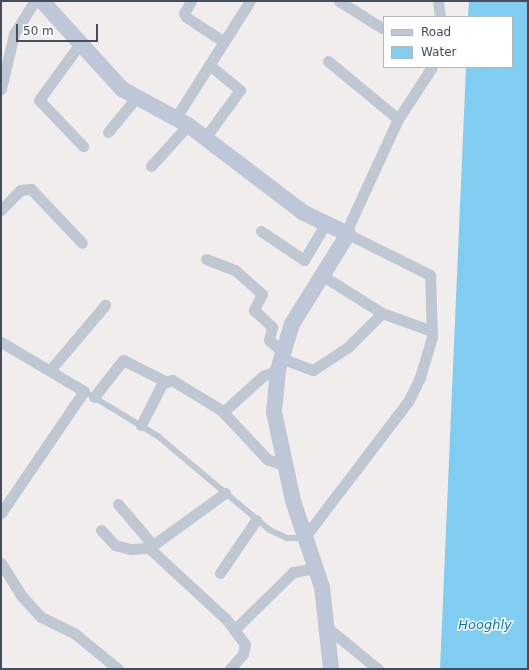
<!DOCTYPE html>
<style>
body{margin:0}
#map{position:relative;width:529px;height:670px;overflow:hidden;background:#f0edec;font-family:"DejaVu Sans",sans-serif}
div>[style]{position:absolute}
.water>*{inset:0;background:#81ccf1}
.lane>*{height:5.5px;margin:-2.75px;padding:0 2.75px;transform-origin:2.75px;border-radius:2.75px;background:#bfc7d3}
.street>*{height:11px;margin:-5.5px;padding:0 5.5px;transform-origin:5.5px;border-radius:5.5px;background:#bfc7d3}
.secondary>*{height:16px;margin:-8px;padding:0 8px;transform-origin:8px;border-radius:8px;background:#bec7d8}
span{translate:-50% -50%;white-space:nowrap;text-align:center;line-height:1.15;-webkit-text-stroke:3px #fff;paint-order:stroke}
.water-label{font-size:13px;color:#0375b0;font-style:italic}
.frame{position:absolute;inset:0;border:2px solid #444d5b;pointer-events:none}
.legend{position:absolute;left:383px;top:16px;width:130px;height:52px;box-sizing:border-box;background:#fff;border:1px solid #b4b8bd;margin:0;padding:5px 7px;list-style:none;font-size:12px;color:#444d5b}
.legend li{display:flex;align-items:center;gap:8px;height:20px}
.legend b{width:20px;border:1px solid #b4b8bd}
.scale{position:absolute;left:16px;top:24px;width:82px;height:18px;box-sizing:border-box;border:2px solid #444d5b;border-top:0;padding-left:5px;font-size:12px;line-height:14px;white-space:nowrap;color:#444d5b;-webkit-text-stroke:3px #fff;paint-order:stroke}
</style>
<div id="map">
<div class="water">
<div style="clip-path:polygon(469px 1px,528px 1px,528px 669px,440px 669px,466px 67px,512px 67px,512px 17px,468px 17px)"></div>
</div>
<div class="lane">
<div style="left:84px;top:391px;width:87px;rotate:31.3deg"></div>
<div style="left:158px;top:436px;width:146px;rotate:40deg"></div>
<div style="left:270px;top:530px;width:19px;rotate:25deg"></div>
<div style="left:287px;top:538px;width:17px"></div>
</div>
<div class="street">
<div style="left:191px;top:1px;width:14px;rotate:120deg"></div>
<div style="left:184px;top:13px;width:4px;rotate:63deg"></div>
<div style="left:186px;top:17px;width:45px;rotate:33.3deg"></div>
<div style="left:339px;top:1px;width:51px;rotate:32.1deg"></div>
<div style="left:438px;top:1px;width:16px;rotate:83deg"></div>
<div style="left:79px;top:45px;width:68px;rotate:126deg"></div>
<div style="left:39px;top:100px;width:64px;rotate:46.3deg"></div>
<div style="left:328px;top:61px;width:91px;rotate:39.6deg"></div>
<div style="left:1px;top:89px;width:57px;rotate:-76.7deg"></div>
<div style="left:14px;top:34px;width:39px;rotate:-58deg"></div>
<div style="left:175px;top:119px;width:140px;rotate:-57.6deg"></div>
<div style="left:108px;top:132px;width:45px;rotate:-50.4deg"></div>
<div style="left:205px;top:138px;width:59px;rotate:-53.9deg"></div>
<div style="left:240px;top:90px;width:40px;rotate:-141deg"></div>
<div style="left:151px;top:166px;width:55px;rotate:-47.9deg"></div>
<div style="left:1px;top:210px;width:28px;rotate:-46deg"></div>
<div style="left:20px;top:190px;width:11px;rotate:-5deg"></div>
<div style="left:31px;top:189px;width:74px;rotate:46.6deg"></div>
<div style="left:261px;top:231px;width:52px;rotate:34deg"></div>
<div style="left:304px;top:260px;width:43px;rotate:-59.3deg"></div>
<div style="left:346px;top:232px;width:124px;rotate:-65.3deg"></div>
<div style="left:398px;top:119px;width:62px;rotate:-56.8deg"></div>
<div style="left:206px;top:259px;width:31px;rotate:21deg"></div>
<div style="left:235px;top:270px;width:36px;rotate:42deg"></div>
<div style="left:262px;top:294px;width:18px;rotate:117deg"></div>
<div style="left:254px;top:310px;width:25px;rotate:43deg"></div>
<div style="left:272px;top:327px;width:13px;rotate:103deg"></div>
<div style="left:269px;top:340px;width:18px;rotate:41deg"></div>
<div style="left:323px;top:276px;width:70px;rotate:32.1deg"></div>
<div style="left:382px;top:313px;width:53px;rotate:19.8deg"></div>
<div style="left:1px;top:342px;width:96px;rotate:30.6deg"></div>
<div style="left:84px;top:391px;width:148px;rotate:124.2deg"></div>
<div style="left:281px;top:358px;width:34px;rotate:21deg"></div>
<div style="left:313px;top:370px;width:42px;rotate:-33.3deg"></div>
<div style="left:348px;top:347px;width:48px;rotate:-45deg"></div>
<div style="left:51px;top:369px;width:84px;rotate:-49.8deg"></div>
<div style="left:94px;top:397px;width:47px;rotate:-51.9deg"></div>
<div style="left:123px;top:360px;width:47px;rotate:26.6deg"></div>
<div style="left:223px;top:412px;width:54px;rotate:-42deg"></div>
<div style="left:263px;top:376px;width:16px;rotate:-22deg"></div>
<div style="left:141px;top:425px;width:46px;rotate:-62.9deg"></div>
<div style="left:162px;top:384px;width:11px;rotate:-22deg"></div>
<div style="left:172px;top:380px;width:57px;rotate:31.5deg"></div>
<div style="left:221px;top:410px;width:67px;rotate:46.8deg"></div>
<div style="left:267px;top:459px;width:19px;rotate:21deg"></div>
<div style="left:118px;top:504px;width:54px;rotate:49.5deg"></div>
<div style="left:101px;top:530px;width:21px;rotate:47deg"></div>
<div style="left:115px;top:545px;width:16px;rotate:15deg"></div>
<div style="left:130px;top:549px;width:19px;rotate:-3deg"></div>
<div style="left:149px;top:548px;width:94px;rotate:-35.9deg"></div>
<div style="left:304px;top:538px;width:173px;rotate:-52.7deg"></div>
<div style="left:409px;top:400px;width:25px;rotate:-64deg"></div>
<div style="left:420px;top:377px;width:42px;rotate:-73.3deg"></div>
<div style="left:432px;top:337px;width:62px;rotate:-91.8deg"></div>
<div style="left:430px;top:275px;width:92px;rotate:-153.4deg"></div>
<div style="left:149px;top:548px;width:105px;rotate:42.7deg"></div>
<div style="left:226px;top:619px;width:31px;rotate:53deg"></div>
<div style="left:245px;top:644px;width:10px;rotate:101deg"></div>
<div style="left:243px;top:654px;width:20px;rotate:131deg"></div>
<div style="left:1px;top:563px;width:36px;rotate:58deg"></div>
<div style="left:20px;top:594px;width:31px;rotate:48deg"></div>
<div style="left:41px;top:617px;width:37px;rotate:26deg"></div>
<div style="left:74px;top:633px;width:57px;rotate:39.3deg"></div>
<div style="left:220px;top:573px;width:64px;rotate:-55.8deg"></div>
<div style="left:324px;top:625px;width:70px;rotate:39.2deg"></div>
<div style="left:234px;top:630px;width:83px;rotate:-44.5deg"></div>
<div style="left:293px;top:572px;width:22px;rotate:-10deg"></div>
</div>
<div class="secondary">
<div style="left:42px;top:1px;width:119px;rotate:47.7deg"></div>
<div style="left:122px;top:89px;width:75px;rotate:28.6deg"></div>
<div style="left:188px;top:125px;width:146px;rotate:37.2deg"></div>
<div style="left:304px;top:213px;width:49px;rotate:25.5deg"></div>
<div style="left:348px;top:234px;width:106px;rotate:121.9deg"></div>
<div style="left:292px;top:324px;width:48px;rotate:106.9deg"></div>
<div style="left:278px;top:370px;width:42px;rotate:95.4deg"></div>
<div style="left:274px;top:412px;width:91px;rotate:77.9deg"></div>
<div style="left:293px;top:501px;width:91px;rotate:71.4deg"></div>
<div style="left:322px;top:587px;width:82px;rotate:83.7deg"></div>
</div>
<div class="water-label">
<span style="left:485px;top:625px">Hooghly</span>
</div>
<div class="frame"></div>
<ul class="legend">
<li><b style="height:5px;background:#bec7d8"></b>Road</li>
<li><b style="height:11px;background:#81ccf1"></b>Water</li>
</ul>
<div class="scale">50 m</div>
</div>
